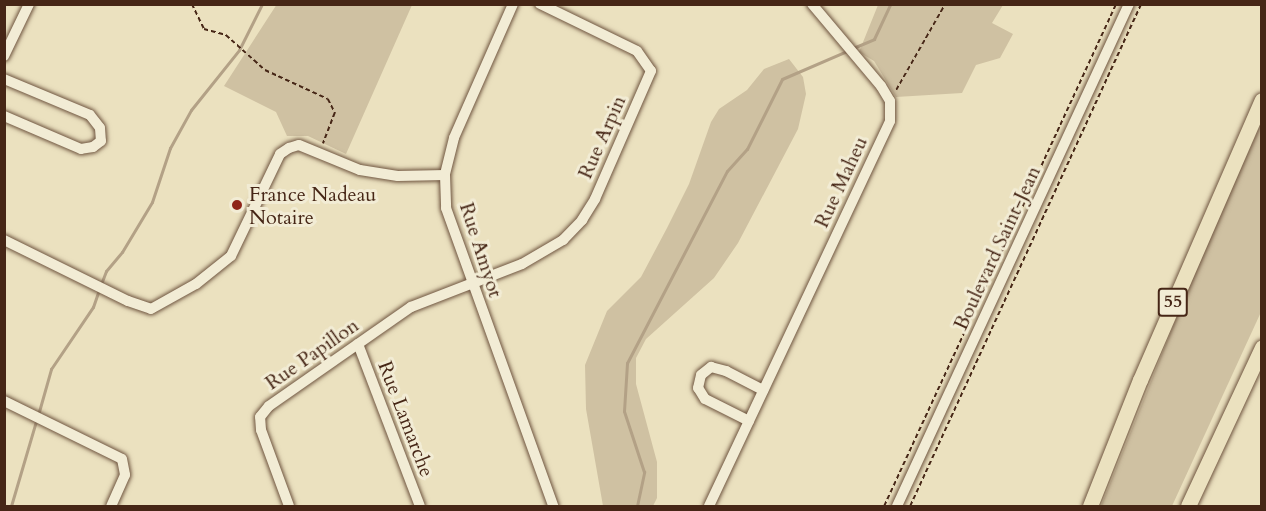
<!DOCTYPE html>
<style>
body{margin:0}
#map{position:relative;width:1266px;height:511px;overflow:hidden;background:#ebe1bf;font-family:Cardo,serif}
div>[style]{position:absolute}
.green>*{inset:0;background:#cfc1a2}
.stream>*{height:3px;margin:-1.5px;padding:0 1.5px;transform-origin:1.5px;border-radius:1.5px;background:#b3a186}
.path>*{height:1.5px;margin-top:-0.75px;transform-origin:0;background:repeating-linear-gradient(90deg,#462616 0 4.5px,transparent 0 7.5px)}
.roads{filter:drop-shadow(0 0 2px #6f5540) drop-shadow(0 0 2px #6f5540)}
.minor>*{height:10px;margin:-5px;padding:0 5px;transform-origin:5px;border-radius:5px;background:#f2ecd5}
.highway>*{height:15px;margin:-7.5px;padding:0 7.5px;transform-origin:7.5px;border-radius:7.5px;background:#ebe1bf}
.dots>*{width:16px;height:16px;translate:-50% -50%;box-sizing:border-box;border:3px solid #f2ecd5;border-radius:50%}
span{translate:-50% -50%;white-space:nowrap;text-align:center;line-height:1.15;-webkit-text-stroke:6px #f2ecd5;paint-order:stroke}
.shield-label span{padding:2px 4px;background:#f2ecd5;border:2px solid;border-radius:4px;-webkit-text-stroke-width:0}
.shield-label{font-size:18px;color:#462616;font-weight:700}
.street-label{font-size:20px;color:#462616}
.poi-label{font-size:20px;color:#462616}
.left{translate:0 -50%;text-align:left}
.frame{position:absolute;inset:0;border:6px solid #462616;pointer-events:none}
</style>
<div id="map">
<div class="green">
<div style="clip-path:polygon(277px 4px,412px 5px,346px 154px,308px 136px,287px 136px,276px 112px,224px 86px)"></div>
<div style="clip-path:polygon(878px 5px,1003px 5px,992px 23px,1013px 34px,1000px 58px,976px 65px,962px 93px,896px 97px,874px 61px,859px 52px)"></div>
<div style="clip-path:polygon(789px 59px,803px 77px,806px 94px,798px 129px,738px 243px,714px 278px,646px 339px,636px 358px,636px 384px,657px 462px,657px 498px,653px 506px,603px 506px,586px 409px,585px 365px,607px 311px,641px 277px,667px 228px,689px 184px,711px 122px,719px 109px,747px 90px,764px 69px)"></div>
<div style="clip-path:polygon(1261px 124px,1261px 312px,1172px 506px,1101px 506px,1196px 269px)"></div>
</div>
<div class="stream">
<div style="left:853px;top:48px;width:23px;rotate:-23deg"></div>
<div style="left:874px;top:39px;width:38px;rotate:-65deg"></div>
<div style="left:101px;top:284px;width:14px;rotate:-69deg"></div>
<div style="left:106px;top:271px;width:25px;rotate:-50deg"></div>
<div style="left:122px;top:252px;width:58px;rotate:-59deg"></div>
<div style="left:152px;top:202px;width:57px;rotate:-71.6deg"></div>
<div style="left:170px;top:148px;width:43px;rotate:-61.1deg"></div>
<div style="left:191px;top:110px;width:77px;rotate:-51.3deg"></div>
<div style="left:239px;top:50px;width:51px;rotate:-63.4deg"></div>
<div style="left:38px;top:415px;width:48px;rotate:-74.2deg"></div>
<div style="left:51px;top:369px;width:75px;rotate:-55.9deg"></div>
<div style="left:93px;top:307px;width:18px;rotate:-71deg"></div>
<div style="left:11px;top:506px;width:89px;rotate:-73.6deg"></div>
<div style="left:637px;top:506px;width:35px;rotate:-78deg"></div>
<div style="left:644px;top:472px;width:64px;rotate:-108.2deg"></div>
<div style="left:624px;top:411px;width:48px;rotate:-86.4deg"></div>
<div style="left:627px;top:363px;width:216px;rotate:-62.5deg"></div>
<div style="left:727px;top:171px;width:30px;rotate:-48deg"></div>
<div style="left:747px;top:149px;width:78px;rotate:-63.4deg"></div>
<div style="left:782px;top:79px;width:71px;rotate:-23.3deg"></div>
</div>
<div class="path">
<div style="left:192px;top:4px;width:28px;rotate:64deg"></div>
<div style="left:204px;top:29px;width:23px;rotate:15deg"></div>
<div style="left:226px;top:35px;width:52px;rotate:41.9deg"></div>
<div style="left:265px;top:70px;width:69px;rotate:24.7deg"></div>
<div style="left:328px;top:99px;width:16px;rotate:63deg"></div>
<div style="left:335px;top:113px;width:33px;rotate:111deg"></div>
<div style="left:896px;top:90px;width:99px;rotate:-60.3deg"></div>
<div style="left:884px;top:506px;width:553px;rotate:-65.2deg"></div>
<div style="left:910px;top:506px;width:553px;rotate:-65.29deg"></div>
</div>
<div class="roads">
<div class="minor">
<div style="left:513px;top:4px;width:146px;rotate:113.8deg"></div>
<div style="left:454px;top:138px;width:38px;rotate:104deg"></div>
<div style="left:445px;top:175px;width:33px;rotate:88deg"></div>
<div style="left:446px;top:208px;width:317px;rotate:70.2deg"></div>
<div style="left:4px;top:56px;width:58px;rotate:-64.3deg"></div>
<div style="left:4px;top:79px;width:93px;rotate:22.7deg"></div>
<div style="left:90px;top:115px;width:16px;rotate:52deg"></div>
<div style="left:100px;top:128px;width:13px;rotate:86deg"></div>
<div style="left:101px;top:141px;width:10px;rotate:143deg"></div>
<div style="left:93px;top:147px;width:12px;rotate:171deg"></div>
<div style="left:81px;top:149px;width:84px;rotate:-156.8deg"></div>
<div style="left:4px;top:240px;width:138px;rotate:26.2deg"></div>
<div style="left:128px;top:301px;width:24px;rotate:19deg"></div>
<div style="left:151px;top:309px;width:51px;rotate:-29.1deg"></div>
<div style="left:196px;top:284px;width:45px;rotate:-38.7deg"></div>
<div style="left:231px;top:256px;width:113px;rotate:-64.3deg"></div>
<div style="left:280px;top:154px;width:11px;rotate:-34deg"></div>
<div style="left:289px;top:148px;width:10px;rotate:-17deg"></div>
<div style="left:299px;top:145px;width:66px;rotate:22.3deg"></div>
<div style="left:360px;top:170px;width:38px;rotate:9deg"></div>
<div style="left:398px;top:176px;width:47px;rotate:-1.2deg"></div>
<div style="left:358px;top:344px;width:173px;rotate:69.1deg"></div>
<div style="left:4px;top:401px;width:131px;rotate:26.2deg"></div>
<div style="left:122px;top:459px;width:16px;rotate:79deg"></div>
<div style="left:125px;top:475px;width:34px;rotate:114deg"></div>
<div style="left:749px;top:421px;width:49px;rotate:-153.4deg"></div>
<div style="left:705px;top:399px;width:13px;rotate:-122deg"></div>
<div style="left:698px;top:388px;width:13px;rotate:-77deg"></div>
<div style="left:701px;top:375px;width:13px;rotate:-39deg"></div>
<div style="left:711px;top:367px;width:16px;rotate:15deg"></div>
<div style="left:726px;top:371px;width:42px;rotate:27.2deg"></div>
<div style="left:289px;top:506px;width:81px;rotate:-110.2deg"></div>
<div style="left:261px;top:430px;width:13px;rotate:-94deg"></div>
<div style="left:260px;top:417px;width:14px;rotate:-51deg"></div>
<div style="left:269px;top:406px;width:173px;rotate:-34.9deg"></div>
<div style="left:411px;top:307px;width:119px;rotate:-21.2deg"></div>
<div style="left:522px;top:264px;width:48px;rotate:-30.3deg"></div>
<div style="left:563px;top:240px;width:28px;rotate:-46deg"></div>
<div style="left:582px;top:220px;width:25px;rotate:-58deg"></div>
<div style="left:595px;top:199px;width:140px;rotate:-66.4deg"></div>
<div style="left:651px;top:71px;width:24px;rotate:-125deg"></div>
<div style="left:637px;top:51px;width:108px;rotate:-154.1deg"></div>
<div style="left:709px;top:506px;width:425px;rotate:-64.8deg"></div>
<div style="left:890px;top:121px;width:20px;rotate:-90deg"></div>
<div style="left:890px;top:101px;width:17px;rotate:-121deg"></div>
<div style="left:881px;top:86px;width:107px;rotate:-130.1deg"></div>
<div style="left:897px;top:506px;width:553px;rotate:-65.2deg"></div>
</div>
<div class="highway">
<div style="left:1090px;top:506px;width:136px;rotate:-68.4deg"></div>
<div style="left:1140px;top:380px;width:305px;rotate:-66.5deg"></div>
<div style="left:1188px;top:506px;width:175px;rotate:-65deg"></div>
</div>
</div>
<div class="dots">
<div style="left:237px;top:205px;background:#8f2418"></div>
</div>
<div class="shield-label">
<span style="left:1173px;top:302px">55</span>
</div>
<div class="street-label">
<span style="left:602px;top:137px;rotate:-66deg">Rue Arpin</span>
<span style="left:841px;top:182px;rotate:-65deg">Rue Maheu</span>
<span style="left:997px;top:248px;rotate:-65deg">Boulevard Saint-Jean</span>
<span style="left:481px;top:250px;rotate:72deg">Rue Amyot</span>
<span style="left:312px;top:354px;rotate:-35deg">Rue Papillon</span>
<span style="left:406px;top:419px;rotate:69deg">Rue Lamarche</span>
</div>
<div class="poi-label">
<span class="left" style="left:249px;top:206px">France Nadeau<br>Notaire</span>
</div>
<div class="frame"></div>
</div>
